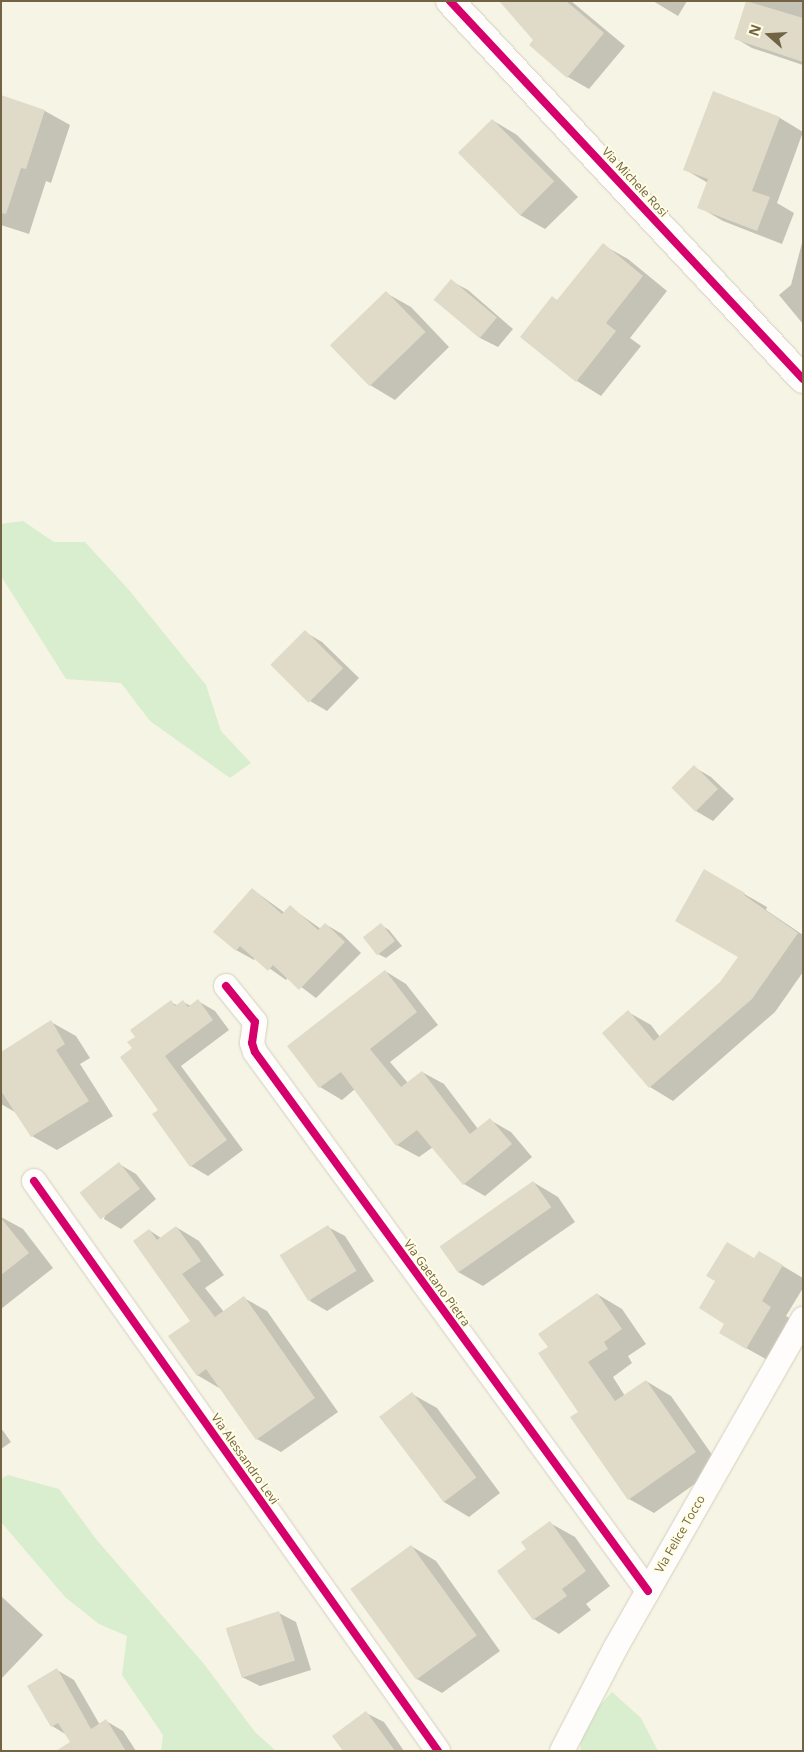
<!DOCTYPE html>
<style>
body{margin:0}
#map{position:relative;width:804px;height:1752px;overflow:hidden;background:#f6f4e4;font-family:"Open Sans",sans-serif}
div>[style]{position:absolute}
.green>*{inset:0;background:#d9eece}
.shadow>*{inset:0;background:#0003}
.building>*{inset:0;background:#e0dbc9;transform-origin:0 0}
.roads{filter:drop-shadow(0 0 1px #d5d0c0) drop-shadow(0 0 1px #d5d0c0)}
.minor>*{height:24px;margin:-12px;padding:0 12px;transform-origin:12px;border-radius:12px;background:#fefdfb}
.tertiary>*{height:28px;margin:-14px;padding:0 14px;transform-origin:14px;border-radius:14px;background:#fefdfb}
.cycleway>*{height:8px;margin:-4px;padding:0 4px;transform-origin:4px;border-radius:4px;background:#d6006c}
span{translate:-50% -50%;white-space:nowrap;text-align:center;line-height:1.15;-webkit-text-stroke:4px #fffde4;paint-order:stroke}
.street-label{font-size:12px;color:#736345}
.frame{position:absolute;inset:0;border:2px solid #736345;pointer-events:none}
.north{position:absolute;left:744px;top:10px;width:50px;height:50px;-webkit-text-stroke:4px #fffde4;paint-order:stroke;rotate:289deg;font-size:14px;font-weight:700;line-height:20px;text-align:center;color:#736345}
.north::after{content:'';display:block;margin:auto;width:18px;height:22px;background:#736345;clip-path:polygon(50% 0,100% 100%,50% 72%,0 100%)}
</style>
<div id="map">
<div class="green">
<div style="clip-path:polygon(23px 521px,54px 542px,85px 542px,129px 590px,206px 685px,221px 731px,251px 763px,230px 778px,150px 721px,121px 683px,66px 679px,1px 576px,1px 524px)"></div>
<div style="clip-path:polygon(8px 1475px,59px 1489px,96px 1539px,204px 1664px,255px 1732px,276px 1751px,161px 1751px,163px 1735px,122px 1675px,127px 1636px,99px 1624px,65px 1597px,1px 1522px,1px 1479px)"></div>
<div style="clip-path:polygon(612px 1692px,641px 1718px,658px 1751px,581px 1751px,579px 1728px)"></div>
</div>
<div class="shadow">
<div style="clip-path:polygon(501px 1px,571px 1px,625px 46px,589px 89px,568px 77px)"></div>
<div style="clip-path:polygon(653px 1px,687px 1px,678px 16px)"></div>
<div style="clip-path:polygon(747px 1px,803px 1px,803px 65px,752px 48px,735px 38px)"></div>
<div style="clip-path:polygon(714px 93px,780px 118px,803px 132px,777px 203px,794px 213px,782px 244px,723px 221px,699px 207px,708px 183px,684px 169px)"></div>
<div style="clip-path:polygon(1px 96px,45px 111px,70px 125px,51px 183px,46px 181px,29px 234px,1px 225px)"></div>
<div style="clip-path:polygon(492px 120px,517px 135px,578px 197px,545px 229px,520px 215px,459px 152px)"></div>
<div style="clip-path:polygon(803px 239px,803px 324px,779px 295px,791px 285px)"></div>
<div style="clip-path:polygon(603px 245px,628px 259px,667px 291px,630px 338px,641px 346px,601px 396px,577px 381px,558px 301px)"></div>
<div style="clip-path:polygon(451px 281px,468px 290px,513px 329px,498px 347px,480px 338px)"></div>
<div style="clip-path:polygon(386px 293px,411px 307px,449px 347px,395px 400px,370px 385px,332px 346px)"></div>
<div style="clip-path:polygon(305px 632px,322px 642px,359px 678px,327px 711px,310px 701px)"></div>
<div style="clip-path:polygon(694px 767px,711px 777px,734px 799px,713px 821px,696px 811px)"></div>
<div style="clip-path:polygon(704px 871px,767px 907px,766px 910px,803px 935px,803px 972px,775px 1012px,673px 1101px,650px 1087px,604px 1033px,628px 1012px,651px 1025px,660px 1037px,721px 983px,740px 957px)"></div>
<div style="clip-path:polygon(252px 889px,285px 913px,290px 907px,321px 929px,325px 924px,342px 934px,361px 953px,316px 998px,288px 977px,286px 980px,255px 958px,254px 960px,236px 950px)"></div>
<div style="clip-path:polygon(381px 925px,389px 930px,402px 946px,386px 958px,378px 954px)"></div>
<div style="clip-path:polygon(385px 971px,406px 984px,438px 1025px,390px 1062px,408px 1083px,422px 1072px,444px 1084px,478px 1129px,490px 1120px,511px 1132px,532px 1157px,485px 1196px,464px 1184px,433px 1147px,419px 1157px,397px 1145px,355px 1089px,342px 1100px,320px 1087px)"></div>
<div style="clip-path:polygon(198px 1001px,215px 1011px,229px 1030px,181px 1066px,243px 1150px,208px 1176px,191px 1166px,160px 1110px,134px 1049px,136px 1037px,171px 1002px,178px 1006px,183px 1002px,191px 1006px)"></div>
<div style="clip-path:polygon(51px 1022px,76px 1036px,90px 1058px,80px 1064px,113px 1116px,57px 1150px,32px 1136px,15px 1112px,1px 1104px,1px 1054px)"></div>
<div style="clip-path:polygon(119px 1164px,136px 1174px,156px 1199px,121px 1229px,104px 1219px)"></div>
<div style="clip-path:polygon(533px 1182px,558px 1197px,575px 1222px,483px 1286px,458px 1272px)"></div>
<div style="clip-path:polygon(1px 1217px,23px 1229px,53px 1268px,1px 1309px)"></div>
<div style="clip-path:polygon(176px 1227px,199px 1241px,224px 1275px,205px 1288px,224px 1312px,244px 1298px,267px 1311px,338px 1412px,281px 1452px,257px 1439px,221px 1389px,197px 1375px,191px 1321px,149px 1230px,161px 1238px)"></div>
<div style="clip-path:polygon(328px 1227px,345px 1236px,374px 1281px,327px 1311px,310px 1301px)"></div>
<div style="clip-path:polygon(759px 1252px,803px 1278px,803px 1288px,786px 1316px,796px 1322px,771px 1362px,746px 1348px,726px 1323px,717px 1281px,755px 1259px)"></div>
<div style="clip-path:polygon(597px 1294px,622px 1309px,646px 1344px,628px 1356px,632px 1363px,613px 1377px,625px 1396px,646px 1381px,671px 1396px,720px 1466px,654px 1513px,629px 1499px,580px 1412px,550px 1347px)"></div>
<div style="clip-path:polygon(412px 1394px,437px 1408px,500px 1493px,469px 1517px,444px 1502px)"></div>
<div style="clip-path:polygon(1px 1428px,11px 1442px,1px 1449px)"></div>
<div style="clip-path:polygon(550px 1523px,575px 1537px,610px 1586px,586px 1604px,591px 1610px,559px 1634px,534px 1619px,528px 1549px)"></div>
<div style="clip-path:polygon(411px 1546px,436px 1561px,500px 1651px,442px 1693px,417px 1679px)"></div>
<div style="clip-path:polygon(1px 1596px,43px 1635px,1px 1679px)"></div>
<div style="clip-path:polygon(279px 1613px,296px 1622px,311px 1670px,260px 1686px,242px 1677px,227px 1629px)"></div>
<div style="clip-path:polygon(57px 1670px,74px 1680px,100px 1725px,106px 1721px,123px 1731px,136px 1751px,77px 1751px,67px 1735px,52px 1726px)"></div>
<div style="clip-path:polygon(366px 1713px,384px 1722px,404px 1751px,344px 1751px)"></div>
</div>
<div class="building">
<div style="clip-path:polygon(499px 1px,566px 1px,604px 33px,567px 78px,529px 45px,533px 40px)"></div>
<div style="clip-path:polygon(746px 1px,803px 18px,803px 62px,734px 39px)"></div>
<div style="clip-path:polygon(713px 91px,780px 117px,752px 191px,770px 197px,757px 231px,697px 208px,708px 179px,683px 170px)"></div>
<div style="clip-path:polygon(1px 95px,45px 110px,26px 169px,21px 168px,6px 214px,1px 213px)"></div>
<div style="left:492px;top:119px;width:88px;height:48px;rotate:45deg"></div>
<div style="clip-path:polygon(603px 243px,643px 276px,606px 323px,616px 331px,576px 382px,520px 337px,552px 296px,557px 300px)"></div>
<div style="left:451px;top:279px;width:60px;height:27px;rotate:40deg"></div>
<div style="left:386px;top:291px;width:57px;height:78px;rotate:46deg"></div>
<div style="left:305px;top:630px;width:54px;height:49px;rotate:45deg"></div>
<div style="left:694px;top:765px;width:34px;height:32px;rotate:45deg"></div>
<div style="clip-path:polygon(704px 869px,745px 893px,744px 895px,798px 933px,752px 999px,649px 1088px,602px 1033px,628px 1010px,654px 1041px,720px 982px,738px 957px,675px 921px)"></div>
<div style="clip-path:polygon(252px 888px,282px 914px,290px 905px,318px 930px,325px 923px,345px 942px,299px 990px,273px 965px,268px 971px,240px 946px,236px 951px,213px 932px)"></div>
<div style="left:381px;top:923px;width:23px;height:23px;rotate:52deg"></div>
<div style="clip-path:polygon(385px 970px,417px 1012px,370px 1049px,401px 1087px,422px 1071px,470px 1134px,490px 1118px,512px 1144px,463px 1185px,417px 1130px,396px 1146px,341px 1072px,319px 1088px,287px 1046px)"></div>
<div style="clip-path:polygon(198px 999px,213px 1020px,165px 1056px,227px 1140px,190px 1167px,152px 1114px,158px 1110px,120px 1057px,132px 1048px,127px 1042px,135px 1037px,130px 1030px,171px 1000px,175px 1006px,183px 1000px,188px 1007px)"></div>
<div style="clip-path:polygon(51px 1020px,65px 1044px,56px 1050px,89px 1101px,31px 1137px,1px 1091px,1px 1052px)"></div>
<div style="left:119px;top:1162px;width:34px;height:50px;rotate:52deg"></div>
<div style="left:533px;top:1181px;width:32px;height:114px;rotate:55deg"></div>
<div style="clip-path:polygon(1px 1218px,29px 1253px,1px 1275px)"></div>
<div style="left:328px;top:1225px;width:54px;height:57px;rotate:58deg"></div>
<div style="clip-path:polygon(176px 1226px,201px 1261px,182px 1274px,215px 1317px,244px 1296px,315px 1398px,256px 1440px,206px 1369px,197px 1376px,168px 1336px,190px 1321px,133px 1241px,149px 1229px,157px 1240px)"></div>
<div style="clip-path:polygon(727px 1242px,754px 1258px,759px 1251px,783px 1265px,762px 1301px,771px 1307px,746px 1349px,719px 1333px,724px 1324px,699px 1308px,715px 1281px,706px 1276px)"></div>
<div style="clip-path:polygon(597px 1293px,622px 1329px,604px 1342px,608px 1349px,588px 1362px,615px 1401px,646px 1380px,696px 1452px,628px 1500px,570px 1417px,578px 1412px,538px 1353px,548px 1347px,538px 1334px)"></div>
<div style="left:412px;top:1392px;width:107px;height:41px;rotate:53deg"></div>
<div style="clip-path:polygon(550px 1521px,586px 1571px,562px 1589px,567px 1596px,533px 1620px,497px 1571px,526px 1549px,521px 1542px)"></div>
<div style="left:411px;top:1545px;width:112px;height:75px;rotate:54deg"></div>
<div style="left:279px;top:1611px;width:52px;height:56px;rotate:72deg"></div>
<div style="clip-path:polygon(57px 1668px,91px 1729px,106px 1719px,126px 1751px,56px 1751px,70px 1742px,58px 1723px,51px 1727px,27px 1686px)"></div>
<div style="clip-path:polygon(366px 1711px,395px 1751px,343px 1751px,332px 1736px)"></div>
</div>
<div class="roads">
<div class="minor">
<div style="left:226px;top:986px;width:46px;rotate:51.1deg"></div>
<div style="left:255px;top:1022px;width:21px;rotate:98deg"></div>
<div style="left:252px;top:1043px;width:9px;rotate:72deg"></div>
<div style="left:255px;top:1052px;width:667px;rotate:53.9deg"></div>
<div style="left:34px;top:1181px;width:699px;rotate:54.67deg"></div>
<div style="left:562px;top:1751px;width:117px;rotate:-62.6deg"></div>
<div style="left:616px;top:1647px;width:378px;rotate:-60.3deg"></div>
</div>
<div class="tertiary">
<div style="left:450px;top:1px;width:517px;rotate:46.96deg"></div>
</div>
</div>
<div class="cycleway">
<div style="left:450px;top:1px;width:517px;rotate:46.96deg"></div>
<div style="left:226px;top:986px;width:46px;rotate:51.1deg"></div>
<div style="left:255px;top:1022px;width:21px;rotate:98deg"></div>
<div style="left:252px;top:1043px;width:9px;rotate:72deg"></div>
<div style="left:255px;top:1052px;width:667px;rotate:53.9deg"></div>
<div style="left:34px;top:1181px;width:699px;rotate:54.67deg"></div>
</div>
<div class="street-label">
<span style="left:635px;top:182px;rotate:47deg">Via Michele Rosi</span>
<span style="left:437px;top:1283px;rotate:54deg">Via Gaetano Pietra</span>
<span style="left:245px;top:1459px;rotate:55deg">Via Alessandro Levi</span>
<span style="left:680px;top:1534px;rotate:-60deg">Via Felice Tocco</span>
</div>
<div class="frame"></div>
<div class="north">N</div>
</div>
